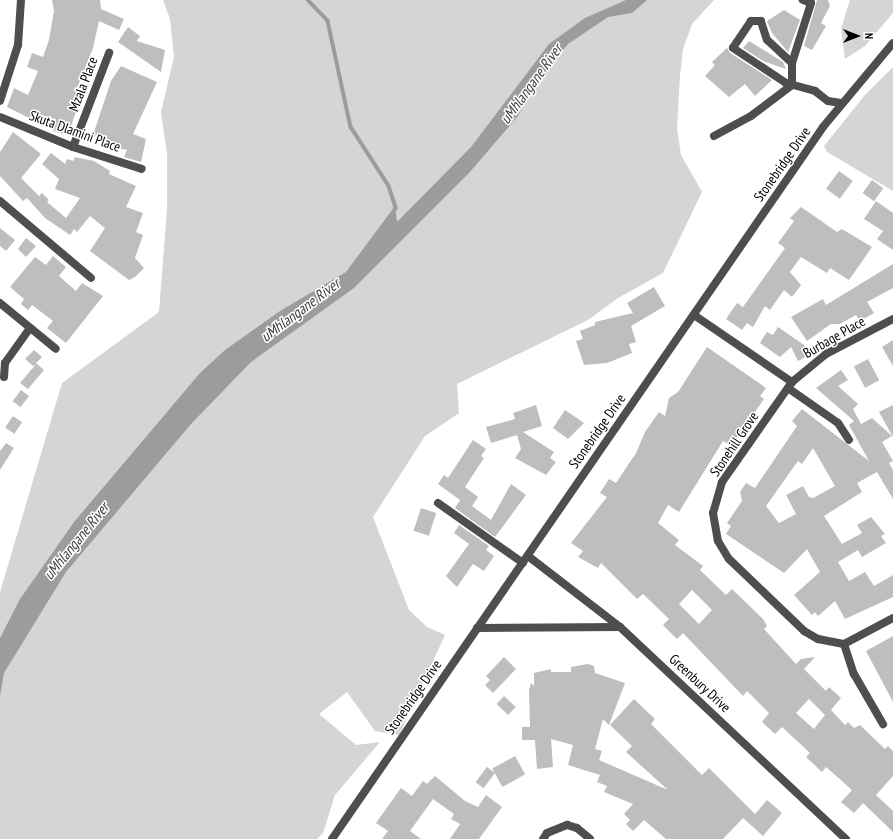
<!DOCTYPE html>
<style>
body{margin:0}
#map{position:relative;width:893px;height:839px;overflow:hidden;background:#fff;font-family:"PT Sans Narrow",sans-serif}
div>[style]{position:absolute}
.green>*{inset:0;background:#d5d5d5}
.water>*{inset:0;background:#9c9c9c}
.stream>*{height:3.5px;margin:-1.75px;padding:0 1.75px;transform-origin:1.75px;border-radius:1.75px;background:#9c9c9c}
.building>*{inset:0;background:#bebebe;transform-origin:0 0}
.minor>*{height:8px;margin:-4px;padding:0 4px;transform-origin:4px;border-radius:4px;background:#4e4e4e}
.tertiary>*{height:8px;margin:-4px;padding:0 4px;transform-origin:4px;border-radius:4px;background:#4e4e4e}
span{translate:-50% -50%;white-space:nowrap;text-align:center;line-height:1.15;-webkit-text-stroke:3px #fff;paint-order:stroke}
.street-label{font-size:14px;color:#000}
.water-label{font-size:15px;color:#3d3d3d;font-style:italic}
.north{position:absolute;left:837px;top:16px;width:40px;height:40px;-webkit-text-stroke:3px #fff;paint-order:stroke;rotate:90deg;font-size:11px;font-weight:700;line-height:16px;text-align:center;color:#000}
.north::after{content:'';display:block;margin:auto;width:14px;height:18px;background:#000;clip-path:polygon(50% 0,100% 100%,50% 72%,0 100%)}
</style>
<div id="map">
<div class="green">
<div style="clip-path:polygon(163px 0,714px 0,692px 24px,683px 49px,680px 76px,677px 128px,681px 155px,702px 192px,663px 273px,618px 298px,588px 320px,457px 384px,459px 413px,425px 436px,373px 517px,409px 610px,427px 627px,445px 635px,399px 735px,375px 731px,347px 692px,319px 714px,356px 745px,380px 742px,335px 795px,323px 833px,317px 839px,0 839px,0 592px,62px 383px,159px 312px,167px 209px,167px 154px,161px 112px,174px 57px,170px 19px)"></div>
<div style="clip-path:polygon(850px 0,893px 0,893px 13px,865px 46px,845px 59px,841px 29px)"></div>
<div style="clip-path:polygon(893px 67px,893px 191px,827px 152px,824px 146px,865px 95px)"></div>
</div>
<div class="water">
<div style="clip-path:polygon(626px 0,647px 0,632px 13px,608px 17px,568px 44px,534px 85px,518px 116px,469px 173px,354px 288px,251px 362px,191px 424px,66px 572px,4px 673px,0 696px,0 638px,20px 599px,74px 522px,200px 373px,225px 350px,280px 311px,346px 272px,395px 206px,397px 222px,471px 147px,549px 44px,585px 18px)"></div>
</div>
<div class="stream">
<div style="left:308px;top:0;width:29px;rotate:46deg"></div>
<div style="left:328px;top:21px;width:108px;rotate:77.8deg"></div>
<div style="left:351px;top:127px;width:70px;rotate:57.2deg"></div>
<div style="left:389px;top:186px;width:23px;rotate:72deg"></div>
<div style="left:396px;top:208px;width:4px;rotate:117deg"></div>
</div>
<div class="building">
<div style="clip-path:polygon(52px 0,100px 0,101px 9px,124px 19px,119px 30px,99px 21px,93px 48px,77px 88px,83px 91px,68px 135px,53px 131px,56px 119px,33px 114px,31px 119px,7px 107px,14px 88px,28px 95px,38px 71px,27px 67px,32px 53px,43px 57px,49px 40px,54px 11px)"></div>
<div style="clip-path:polygon(817px 0,828px 0,830px 6px,821px 23px,826px 26px,812px 50px,804px 46px)"></div>
<div style="clip-path:polygon(784px 10px,800px 20px,788px 52px,772px 33px,767px 21px)"></div>
<div style="clip-path:polygon(128px 27px,140px 36px,137px 41px,165px 50px,161px 72px,118px 42px)"></div>
<div style="clip-path:polygon(749px 41px,783px 62px,786px 69px,763px 61px,743px 48px)"></div>
<div style="clip-path:polygon(727px 48px,730px 53px,772px 80px,755px 96px,745px 84px,729px 97px,705px 76px,715px 65px,712px 62px)"></div>
<div style="clip-path:polygon(121px 66px,157px 82px,133px 134px,146px 139px,141px 162px,124px 157px,127px 150px,107px 145px,109px 139px,93px 135px,111px 81px)"></div>
<div style="clip-path:polygon(13px 132px,41px 154px,21px 178px,39px 196px,42px 193px,49px 200px,47px 202px,66px 218px,80px 198px,55px 189px,59px 179px,42px 164px,51px 153px,65px 164px,67px 159px,73px 161px,75px 157px,94px 161px,110px 171px,109px 174px,136px 186px,126px 207px,143px 213px,136px 232px,143px 235px,135px 258px,144px 268px,135px 277px,129px 280px,90px 251px,105px 228px,90px 216px,77px 232px,74px 229px,70px 235px,45px 218px,27px 198px,23px 201px,0 176px,0 152px)"></div>
<div style="left:839px;top:171px;width:17px;height:22px;rotate:36deg"></div>
<div style="left:872px;top:180px;width:14px;height:16px;rotate:36deg"></div>
<div style="clip-path:polygon(876px 201px,893px 213px,893px 250px,877px 239px,883px 231px,864px 219px)"></div>
<div style="clip-path:polygon(801px 207px,837px 232px,842px 229px,872px 247px,849px 280px,830px 268px,827px 273px,801px 257px,790px 272px,801px 285px,792px 297px,784px 290px,770px 310px,765px 306px,753px 327px,747px 323px,742px 330px,726px 319px,737px 303px,743px 307px,785px 248px,778px 243px,794px 221px,790px 218px)"></div>
<div style="clip-path:polygon(0 228px,15px 240px,6px 251px,0 246px)"></div>
<div style="clip-path:polygon(26px 238px,36px 246px,26px 257px,18px 249px)"></div>
<div style="clip-path:polygon(53px 256px,66px 267px,59px 276px,76px 291px,82px 283px,103px 296px,66px 343px,47px 328px,53px 321px,32px 305px,28px 310px,21px 304px,24px 299px,10px 287px,35px 257px,46px 265px)"></div>
<div style="clip-path:polygon(893px 264px,893px 288px,867px 302px,874px 313px,860px 321px,856px 315px,840px 324px,831px 324px,807px 341px,791px 317px,823px 299px,826px 305px)"></div>
<div style="clip-path:polygon(654px 287px,665px 306px,631px 326px,636px 342px,629px 344px,632px 353px,607px 363px,584px 365px,576px 341px,583px 339px,580px 331px,595px 325px,595px 322px,633px 313px,627px 303px)"></div>
<div style="clip-path:polygon(778px 327px,804px 345px,809px 355px,798px 361px,791px 347px,780px 357px,760px 343px,767px 332px,773px 335px)"></div>
<div style="clip-path:polygon(893px 340px,893px 366px,882px 347px)"></div>
<div style="clip-path:polygon(evenodd,707px 347px,766px 388px,760px 396px,764px 399px,731px 446px,723px 441px,679px 512px,668px 505px,658px 523px,679px 540px,675px 545px,703px 566px,700px 570px,726px 595px,732px 589px,763px 619px,767px 626px,764px 629px,796px 664px,801px 659px,815px 657px,804px 669px,826px 691px,829px 687px,841px 698px,831px 710px,845px 725px,848px 722px,854px 728px,860px 725px,885px 749px,888px 746px,893px 751px,893px 776px,876px 795px,893px 811px,893px 832px,863px 803px,854px 813px,841px 802px,852px 790px,826px 767px,822px 772px,806px 757px,810px 753px,782px 727px,775px 734px,762px 722px,769px 713px,747px 691px,743px 696px,683px 633px,677px 639px,663px 625px,669px 619px,643px 594px,637px 599px,601px 563px,598px 568px,578px 557px,583px 551px,571px 543px,607px 497px,600px 493px,609px 479px,616px 483px,636px 453px,645px 432px,659px 412px,665px 416px,669px 398px,678px 392px,707px 347px,692px 590px,712px 610px,699px 624px,679px 604px,692px 590px,707px 347px,809px 699px,825px 715px,814px 729px,796px 713px,809px 699px)"></div>
<div style="clip-path:polygon(34px 350px,42px 357px,36px 363px,44px 370px,28px 389px,20px 383px,36px 364px,33px 366px,25px 359px)"></div>
<div style="left:868px;top:359px;width:24px;height:16px;rotate:62deg"></div>
<div style="clip-path:polygon(evenodd,841px 370px,848px 380px,838px 386px,858px 404px,853px 409px,861px 424px,872px 418px,892px 436px,882px 442px,893px 461px,889px 463px,893px 470px,893px 499px,877px 472px,857px 483px,862px 492px,824px 516px,842px 544px,862px 533px,857px 525px,871px 517px,885px 534px,881px 536px,886px 543px,862px 557px,858px 550px,838px 562px,849px 581px,865px 572px,874px 586px,893px 575px,893px 597px,845px 619px,835px 601px,818px 616px,815px 612px,812px 615px,794px 595px,820px 572px,807px 549px,784px 573px,726px 534px,731px 526px,727px 523px,742px 501px,740px 492px,746px 483px,755px 488px,797px 426px,792px 421px,802px 409px,869px 461px,849px 425px,854px 421px,816px 388px,841px 370px,813px 448px,835px 486px,813px 498px,809px 497px,803px 486px,786px 495px,796px 514px,779px 523px,766px 506px,798px 461px,802px 464px,813px 448px)"></div>
<div style="left:21px;top:390px;width:10px;height:14px;rotate:37deg"></div>
<div style="clip-path:polygon(536px 405px,542px 426px,523px 432px,554px 452px,550px 458px,556px 462px,546px 475px,515px 458px,521px 449px,517px 435px,491px 443px,486px 427px,515px 419px,513px 413px)"></div>
<div style="clip-path:polygon(893px 405px,893px 437px,879px 412px)"></div>
<div style="clip-path:polygon(565px 410px,584px 423px,568px 439px,553px 428px)"></div>
<div style="left:13px;top:416px;width:11px;height:14px;rotate:34deg"></div>
<div style="clip-path:polygon(473px 440px,486px 449px,481px 456px,484px 458px,465px 487px,478px 497px,472px 506px,491px 520px,511px 484px,526px 495px,495px 537px,455px 508px,460px 500px,438px 484px,444px 475px,448px 478px)"></div>
<div style="clip-path:polygon(6px 443px,14px 448px,0 470px,0 451px)"></div>
<div style="left:421px;top:508px;width:16px;height:24px;rotate:18deg"></div>
<div style="clip-path:polygon(459px 525px,489px 546px,486px 550px,494px 556px,484px 571px,473px 564px,457px 587px,446px 576px,469px 544px,454px 533px)"></div>
<div style="clip-path:polygon(893px 636px,893px 702px,866px 651px)"></div>
<div style="clip-path:polygon(504px 657px,516px 669px,493px 693px,485px 685px,490px 680px,486px 676px)"></div>
<div style="clip-path:polygon(588px 664px,594px 666px,595px 673px,625px 683px,609px 725px,603px 719px,595px 749px,602px 751px,599px 760px,668px 790px,626px 752px,632px 746px,610px 725px,634px 699px,655px 719px,651px 724px,702px 775px,709px 768px,755px 814px,767px 800px,782px 813px,763px 836px,743px 818px,723px 839px,666px 839px,644px 820px,633px 831px,626px 824px,630px 820px,624px 814px,633px 804px,604px 792px,607px 786px,597px 782px,600px 775px,568px 765px,573px 745px,551px 739px,553px 767px,537px 769px,535px 740px,522px 740px,522px 727px,530px 727px,529px 690px,531px 683px,534px 686px,534px 673px,551px 669px,551px 672px,571px 672px,571px 667px)"></div>
<div style="left:504px;top:696px;width:16px;height:11px;rotate:43deg"></div>
<div style="left:515px;top:756px;width:21px;height:26px;rotate:61deg"></div>
<div style="left:487px;top:767px;width:10px;height:19px;rotate:37deg"></div>
<div style="clip-path:polygon(435px 776px,465px 801px,478px 807px,486px 795px,502px 807px,479px 839px,450px 839px,460px 824px,451px 819px,454px 814px,433px 799px,410px 831px,421px 839px,382px 839px,388px 831px,376px 823px,401px 788px,412px 796px,423px 781px,427px 784px)"></div>
</div>
<div class="minor">
<div style="left:792px;top:63px;width:34px;rotate:-137deg"></div>
<div style="left:767px;top:40px;width:20px;rotate:-108deg"></div>
<div style="left:761px;top:21px;width:10px;rotate:180deg"></div>
<div style="left:751px;top:21px;width:32px;rotate:124deg"></div>
<div style="left:733px;top:48px;width:64px;rotate:33.4deg"></div>
<div style="left:786px;top:83px;width:30px;rotate:15deg"></div>
<div style="left:815px;top:91px;width:16px;rotate:38deg"></div>
<div style="left:828px;top:101px;width:13px;rotate:9deg"></div>
<div style="left:0;top:101px;width:59px;rotate:-72.2deg"></div>
<div style="left:18px;top:45px;width:45px;rotate:-86.2deg"></div>
<div style="left:0;top:117px;width:79px;rotate:22.3deg"></div>
<div style="left:73px;top:147px;width:72px;rotate:17.7deg"></div>
<div style="left:714px;top:136px;width:42px;rotate:-28.4deg"></div>
<div style="left:751px;top:116px;width:51px;rotate:-37.1deg"></div>
<div style="left:792px;top:85px;width:22px;rotate:-90deg"></div>
<div style="left:792px;top:63px;width:63px;rotate:-72.4deg"></div>
<div style="left:811px;top:3px;width:9px;rotate:-159deg"></div>
<div style="left:73px;top:147px;width:101px;rotate:-69deg"></div>
<div style="left:0;top:201px;width:119px;rotate:40.2deg"></div>
<div style="left:0;top:303px;width:72px;rotate:39.4deg"></div>
<div style="left:694px;top:315px;width:119px;rotate:34.4deg"></div>
<div style="left:893px;top:319px;width:76px;rotate:152.4deg"></div>
<div style="left:826px;top:354px;width:44px;rotate:140.5deg"></div>
<div style="left:792px;top:382px;width:122px;rotate:125deg"></div>
<div style="left:722px;top:482px;width:32px;rotate:106deg"></div>
<div style="left:713px;top:513px;width:28px;rotate:80deg"></div>
<div style="left:718px;top:541px;width:21px;rotate:59deg"></div>
<div style="left:729px;top:559px;width:104px;rotate:43.8deg"></div>
<div style="left:804px;top:631px;width:16px;rotate:30deg"></div>
<div style="left:818px;top:639px;width:26px;rotate:11deg"></div>
<div style="left:844px;top:644px;width:55px;rotate:-28deg"></div>
<div style="left:4px;top:377px;width:14px;rotate:-86deg"></div>
<div style="left:5px;top:363px;width:43px;rotate:-54.5deg"></div>
<div style="left:788px;top:388px;width:61px;rotate:35deg"></div>
<div style="left:838px;top:423px;width:20px;rotate:57deg"></div>
<div style="left:438px;top:503px;width:104px;rotate:35.2deg"></div>
<div style="left:528px;top:556px;width:116px;rotate:37.7deg"></div>
<div style="left:620px;top:627px;width:310px;rotate:43.2deg"></div>
<div style="left:844px;top:644px;width:32px;rotate:72deg"></div>
<div style="left:854px;top:674px;width:58px;rotate:59.9deg"></div>
<div style="left:543px;top:839px;width:7px;rotate:-56deg"></div>
<div style="left:547px;top:833px;width:22px;rotate:-22deg"></div>
<div style="left:567px;top:825px;width:10px;rotate:17deg"></div>
<div style="left:577px;top:828px;width:17px;rotate:40deg"></div>
</div>
<div class="tertiary">
<div style="left:477px;top:628px;width:143px;rotate:-0.4deg"></div>
<div style="left:332px;top:839px;width:865px;rotate:-55.41deg"></div>
<div style="left:823px;top:127px;width:109px;rotate:-50.2deg"></div>
</div>
<div class="street-label">
<span style="left:83px;top:84px;rotate:-69deg">Mzala Place</span>
<span style="left:75px;top:131px;rotate:20deg">Skuta Dlamini Place</span>
<span style="left:782px;top:164px;rotate:-55deg">Stonebridge Drive</span>
<span style="left:834px;top:337px;rotate:-30deg">Burbage Place</span>
<span style="left:597px;top:431px;rotate:-55deg">Stonebridge Drive</span>
<span style="left:734px;top:444px;rotate:-56deg">Stonehill Grove</span>
<span style="left:700px;top:683px;rotate:43deg">Greenbury Drive</span>
<span style="left:413px;top:697px;rotate:-55deg">Stonebridge Drive</span>
</div>
<div class="water-label">
<span style="left:531px;top:84px;rotate:-54deg">uMhlangane River</span>
<span style="left:300px;top:310px;rotate:-37deg">uMhlangane River</span>
<span style="left:76px;top:541px;rotate:-51deg">uMhlangane River</span>
</div>
<div class="north">N</div>
</div>
